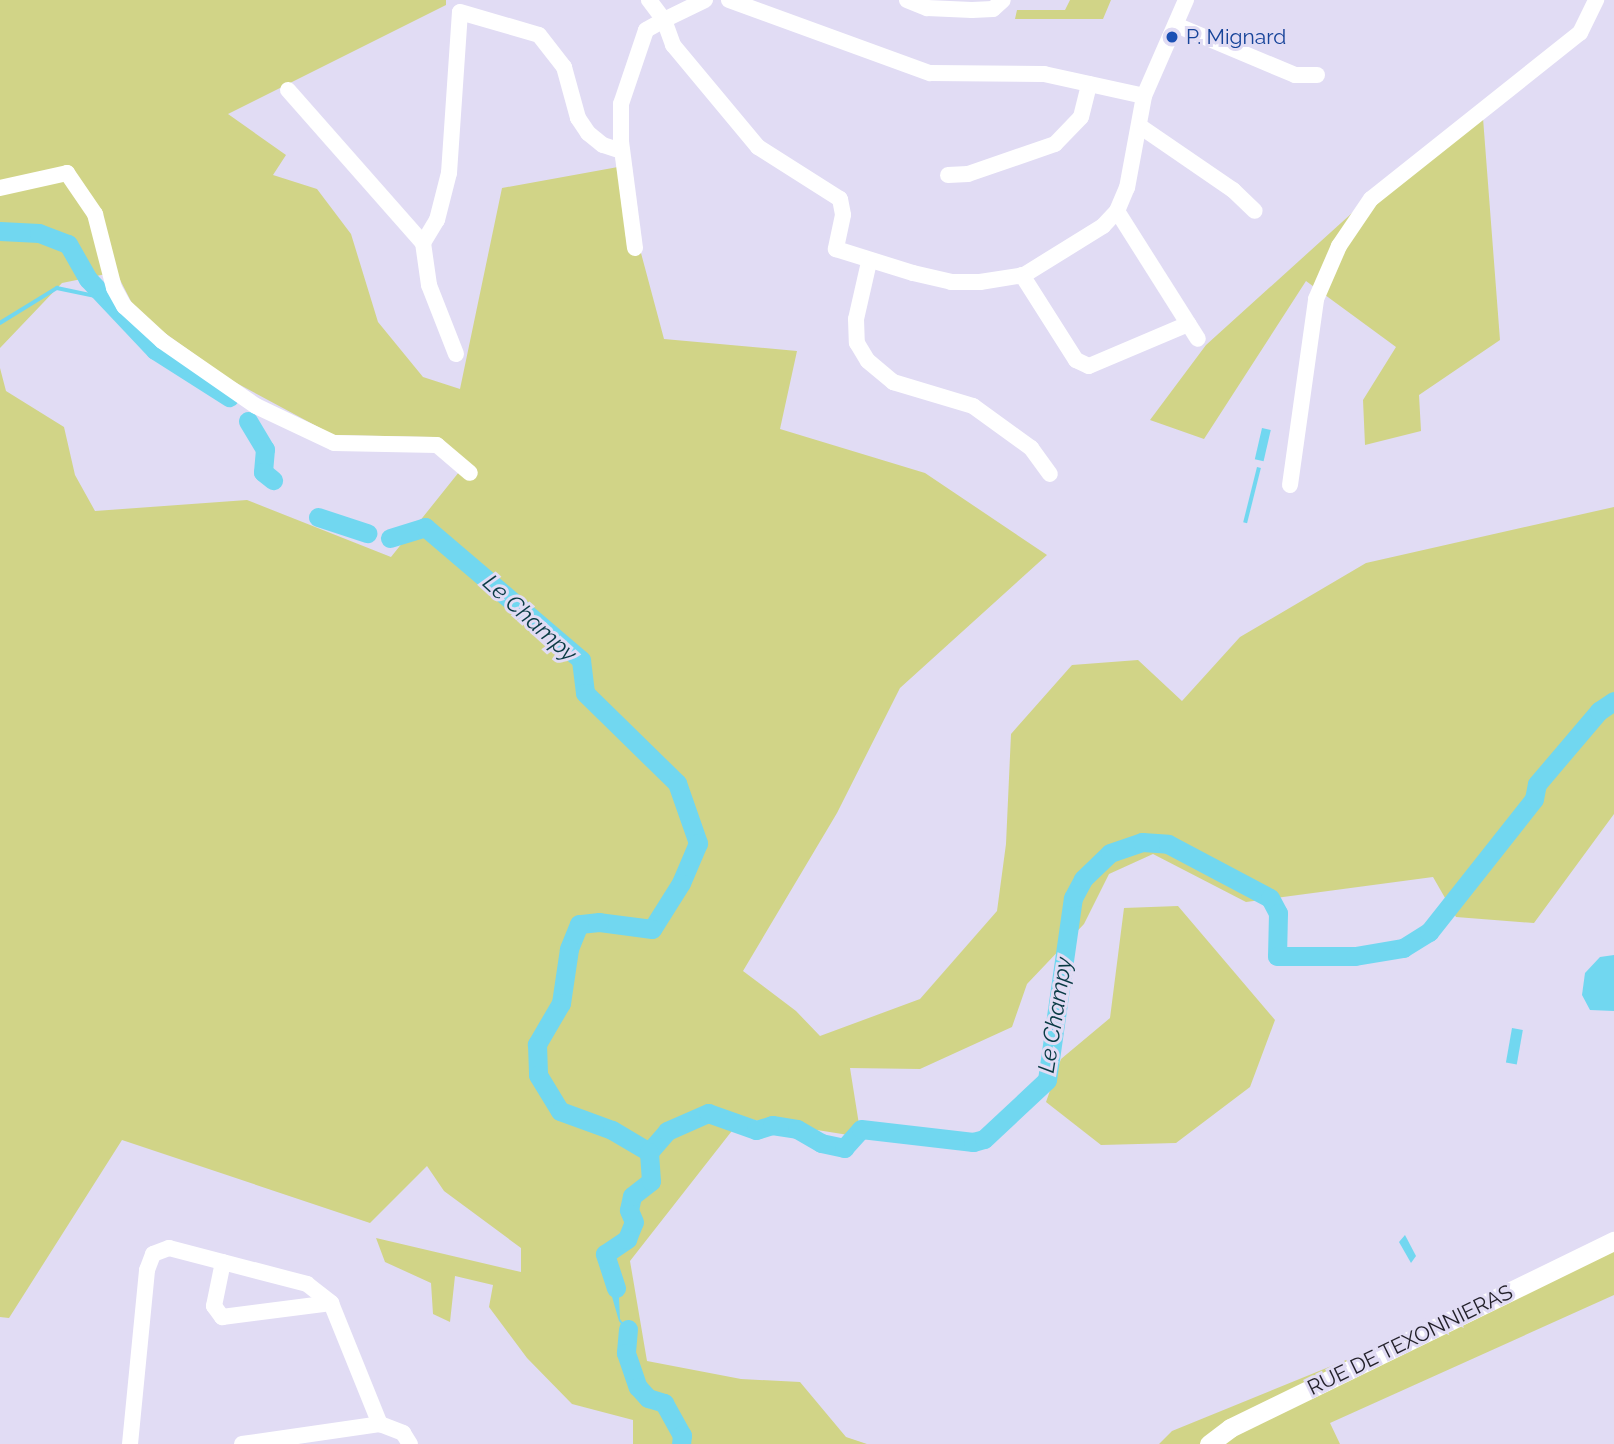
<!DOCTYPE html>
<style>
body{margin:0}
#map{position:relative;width:1614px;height:1444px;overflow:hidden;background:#e1dcf4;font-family:Raleway,sans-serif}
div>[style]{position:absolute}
.green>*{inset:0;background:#d1d487}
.water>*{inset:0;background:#71d7f0;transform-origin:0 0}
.stream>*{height:3.5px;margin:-1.75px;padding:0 1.75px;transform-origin:1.75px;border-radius:1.75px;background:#71d7f0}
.river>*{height:19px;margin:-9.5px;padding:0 9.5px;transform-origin:9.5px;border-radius:9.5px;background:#71d7f0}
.minor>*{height:16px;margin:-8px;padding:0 8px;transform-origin:8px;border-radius:8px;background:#fff}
.major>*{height:19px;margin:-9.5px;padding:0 9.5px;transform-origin:9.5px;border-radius:9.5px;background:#fff}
.dots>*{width:19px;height:19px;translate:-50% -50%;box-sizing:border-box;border:4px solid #e1dcf4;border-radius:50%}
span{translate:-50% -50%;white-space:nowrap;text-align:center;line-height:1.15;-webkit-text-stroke:6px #e1dcf4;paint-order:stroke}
.transit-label{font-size:21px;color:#164399}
.left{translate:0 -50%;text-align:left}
.street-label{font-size:21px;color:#211f28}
.water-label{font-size:23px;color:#083a44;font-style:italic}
</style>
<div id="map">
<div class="green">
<div style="clip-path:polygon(0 0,446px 0,446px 5px,228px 114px,286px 155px,273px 175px,317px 189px,351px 234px,378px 322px,423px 377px,460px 389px,502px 188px,618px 167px,664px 339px,797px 351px,780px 429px,925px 473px,1047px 555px,900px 688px,837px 813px,743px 971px,796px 1011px,820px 1036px,920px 999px,997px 911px,1006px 844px,1011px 734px,1072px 665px,1138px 660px,1182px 701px,1240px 637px,1366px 563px,1614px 507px,1614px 814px,1534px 923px,1456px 917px,1433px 877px,1246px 902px,1153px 854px,1109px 874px,1084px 924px,1027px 984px,1012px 1027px,920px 1069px,850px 1068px,861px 1137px,742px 1118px,630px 1261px,647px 1361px,741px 1379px,800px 1382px,846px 1437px,867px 1444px,633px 1444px,633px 1420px,572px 1404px,527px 1358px,489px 1307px,493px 1285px,455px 1276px,450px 1322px,433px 1314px,431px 1283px,385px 1262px,376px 1238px,521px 1272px,521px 1248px,444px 1191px,427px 1166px,370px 1223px,122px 1140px,9px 1318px,0 1317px,0 368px,6px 391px,64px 427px,75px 475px,95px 511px,247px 500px,391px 557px,463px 467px,434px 437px,333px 435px,229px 379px,137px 313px,116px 272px,62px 283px,0 348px)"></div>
<div style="clip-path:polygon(1070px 0,1111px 0,1103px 19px,1015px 19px,1017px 10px,1065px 10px)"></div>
<div style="clip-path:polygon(1483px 118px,1500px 340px,1419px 395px,1421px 431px,1365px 445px,1363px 400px,1396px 347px,1306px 281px,1204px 439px,1150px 420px,1206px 345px,1362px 204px)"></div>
<div style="clip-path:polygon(1178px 906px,1275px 1020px,1250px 1087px,1176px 1143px,1101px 1145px,1046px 1102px,1061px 1059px,1110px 1018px,1124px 908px)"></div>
<div style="clip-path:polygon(1614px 1251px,1614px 1295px,1330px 1423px,1340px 1444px,1159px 1444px,1172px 1431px)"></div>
</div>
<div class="water">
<div style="left:1262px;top:428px;width:9px;height:32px;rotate:13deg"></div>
<div style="left:1257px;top:467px;width:4px;height:57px;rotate:14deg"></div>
<div style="clip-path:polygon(580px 919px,599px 919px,600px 923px,580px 924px,573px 932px,564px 995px,538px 1044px,538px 1075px,560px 1111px,612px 1130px,649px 1152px,651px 1181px,632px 1196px,629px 1210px,634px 1222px,632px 1230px,605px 1254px,619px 1298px,620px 1319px,631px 1333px,626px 1353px,635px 1378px,648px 1398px,664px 1403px,682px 1435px,681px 1444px,668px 1413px,658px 1402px,647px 1402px,628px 1367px,624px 1351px,628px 1333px,619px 1321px,602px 1262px,604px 1251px,628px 1232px,631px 1219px,625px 1208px,630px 1190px,648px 1180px,643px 1155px,627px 1142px,577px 1126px,555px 1111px,533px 1070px,538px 1034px,565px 980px,569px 931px)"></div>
<div style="clip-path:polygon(1614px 955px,1614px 1011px,1590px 1010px,1582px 995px,1585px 973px,1600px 957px)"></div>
<div style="left:1512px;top:1028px;width:11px;height:35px;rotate:10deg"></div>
<div style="clip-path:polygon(1405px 1235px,1416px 1256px,1411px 1263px,1399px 1242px)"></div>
</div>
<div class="stream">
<div style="left:0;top:323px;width:67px;rotate:-31.6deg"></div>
<div style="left:57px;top:288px;width:49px;rotate:11.8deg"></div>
</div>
<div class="river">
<div style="left:0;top:231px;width:39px;rotate:3deg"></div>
<div style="left:39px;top:233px;width:31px;rotate:21deg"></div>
<div style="left:68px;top:244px;width:40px;rotate:60.3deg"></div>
<div style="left:88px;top:279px;width:98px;rotate:46.7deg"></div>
<div style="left:155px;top:350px;width:88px;rotate:32.4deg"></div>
<div style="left:248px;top:421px;width:33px;rotate:59deg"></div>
<div style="left:265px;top:449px;width:23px;rotate:95deg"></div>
<div style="left:263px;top:472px;width:13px;rotate:39deg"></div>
<div style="left:318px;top:517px;width:52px;rotate:18.1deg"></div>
<div style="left:390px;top:538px;width:37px;rotate:-17deg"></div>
<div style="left:425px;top:527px;width:205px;rotate:40.4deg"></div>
<div style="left:581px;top:660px;width:33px;rotate:83deg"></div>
<div style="left:585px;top:693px;width:129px;rotate:44.4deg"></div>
<div style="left:677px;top:783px;width:64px;rotate:70.7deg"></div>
<div style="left:698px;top:843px;width:43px;rotate:113deg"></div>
<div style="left:681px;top:883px;width:54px;rotate:122.2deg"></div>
<div style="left:652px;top:929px;width:53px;rotate:-172.5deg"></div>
<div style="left:599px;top:922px;width:20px;rotate:174deg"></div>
<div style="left:579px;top:924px;width:27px;rotate:112deg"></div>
<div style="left:569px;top:949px;width:55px;rotate:98.4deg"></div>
<div style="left:561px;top:1003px;width:48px;rotate:120.3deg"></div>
<div style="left:537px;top:1044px;width:31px;rotate:88deg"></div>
<div style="left:538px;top:1075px;width:42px;rotate:58.6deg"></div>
<div style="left:560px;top:1111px;width:55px;rotate:20.1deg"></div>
<div style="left:612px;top:1130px;width:43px;rotate:30.7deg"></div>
<div style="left:649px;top:1152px;width:28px;rotate:-49deg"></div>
<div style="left:667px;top:1131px;width:45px;rotate:-23.7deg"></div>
<div style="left:708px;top:1113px;width:51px;rotate:19.5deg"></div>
<div style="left:756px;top:1130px;width:17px;rotate:-17deg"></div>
<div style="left:772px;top:1125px;width:25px;rotate:9deg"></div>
<div style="left:797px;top:1129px;width:28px;rotate:30deg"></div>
<div style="left:821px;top:1143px;width:24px;rotate:12deg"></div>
<div style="left:844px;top:1148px;width:25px;rotate:-48deg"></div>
<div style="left:861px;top:1129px;width:113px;rotate:6.6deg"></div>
<div style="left:973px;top:1142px;width:11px;rotate:-15deg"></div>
<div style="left:984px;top:1139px;width:86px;rotate:-43.1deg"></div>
<div style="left:1047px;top:1080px;width:184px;rotate:-81.9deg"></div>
<div style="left:1073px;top:898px;width:21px;rotate:-62deg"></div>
<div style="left:1083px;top:879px;width:37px;rotate:-44deg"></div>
<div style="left:1110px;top:853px;width:34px;rotate:-19deg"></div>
<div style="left:1142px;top:842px;width:26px;rotate:4deg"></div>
<div style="left:1168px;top:844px;width:115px;rotate:27.9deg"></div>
<div style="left:1270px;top:898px;width:17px;rotate:62deg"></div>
<div style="left:1278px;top:913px;width:43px;rotate:91.3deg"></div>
<div style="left:1277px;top:956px;width:78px"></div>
<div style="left:1355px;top:956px;width:49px;rotate:-9.5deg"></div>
<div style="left:1403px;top:948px;width:31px;rotate:-32deg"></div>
<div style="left:1429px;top:932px;width:169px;rotate:-51.7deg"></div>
<div style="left:1534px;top:799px;width:15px;rotate:-79deg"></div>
<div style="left:1537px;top:784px;width:96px;rotate:-49.7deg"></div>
<div style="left:1599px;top:711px;width:18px;rotate:-34deg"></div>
<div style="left:616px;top:1288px;width:36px;rotate:-108deg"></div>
<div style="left:605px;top:1254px;width:27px;rotate:-34deg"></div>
<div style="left:627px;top:1239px;width:18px;rotate:-68deg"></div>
<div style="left:634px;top:1222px;width:13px;rotate:-113deg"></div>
<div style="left:629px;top:1210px;width:14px;rotate:-78deg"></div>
<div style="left:632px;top:1196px;width:24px;rotate:-38deg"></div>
<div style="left:651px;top:1181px;width:29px;rotate:-94deg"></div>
<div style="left:628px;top:1329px;width:24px;rotate:95deg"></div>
<div style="left:626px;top:1353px;width:36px;rotate:71deg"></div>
<div style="left:638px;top:1387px;width:15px;rotate:48deg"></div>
<div style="left:648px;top:1398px;width:17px;rotate:17deg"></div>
<div style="left:664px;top:1403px;width:37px;rotate:61deg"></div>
<div style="left:682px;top:1435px;width:9px;rotate:96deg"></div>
</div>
<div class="minor">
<div style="left:705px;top:0;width:46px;rotate:154deg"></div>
<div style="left:664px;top:20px;width:27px;rotate:70deg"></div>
<div style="left:673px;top:45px;width:133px;rotate:50.2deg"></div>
<div style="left:758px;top:147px;width:97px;rotate:32.4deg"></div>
<div style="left:840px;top:199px;width:16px;rotate:79deg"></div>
<div style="left:843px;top:215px;width:35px;rotate:102deg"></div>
<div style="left:836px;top:249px;width:81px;rotate:17.3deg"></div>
<div style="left:913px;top:273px;width:39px;rotate:13deg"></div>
<div style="left:951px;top:282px;width:29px"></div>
<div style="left:980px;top:282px;width:45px;rotate:-9deg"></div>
<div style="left:1024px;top:275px;width:93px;rotate:-31.8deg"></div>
<div style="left:1103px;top:226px;width:21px;rotate:-47deg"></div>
<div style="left:1117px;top:211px;width:25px;rotate:-67deg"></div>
<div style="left:1127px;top:188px;width:94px;rotate:-79.5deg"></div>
<div style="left:1144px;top:96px;width:105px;rotate:-66.4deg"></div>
<div style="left:729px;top:0;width:214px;rotate:20deg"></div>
<div style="left:930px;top:73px;width:114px;rotate:0.5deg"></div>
<div style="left:1044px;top:74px;width:102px;rotate:12.4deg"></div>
<div style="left:907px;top:0;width:22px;rotate:22deg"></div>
<div style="left:927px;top:8px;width:45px;rotate:2.5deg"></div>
<div style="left:972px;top:10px;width:21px;rotate:-3deg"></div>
<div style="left:993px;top:9px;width:13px;rotate:-42deg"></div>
<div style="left:1176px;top:25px;width:129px;rotate:22.8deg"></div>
<div style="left:1295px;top:75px;width:22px"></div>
<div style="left:288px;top:90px;width:204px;rotate:48.6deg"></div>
<div style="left:1141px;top:127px;width:112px;rotate:34.4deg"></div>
<div style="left:1233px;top:190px;width:30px;rotate:44deg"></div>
<div style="left:948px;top:175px;width:20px;rotate:-3deg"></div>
<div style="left:968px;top:174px;width:92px;rotate:-19deg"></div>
<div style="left:1055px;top:144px;width:37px;rotate:-46deg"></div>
<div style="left:1081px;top:117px;width:34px;rotate:-76deg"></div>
<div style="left:0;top:188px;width:69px;rotate:-12.6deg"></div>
<div style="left:67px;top:173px;width:50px;rotate:55.7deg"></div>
<div style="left:95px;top:214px;width:76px;rotate:75.6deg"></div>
<div style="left:114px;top:288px;width:21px;rotate:61deg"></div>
<div style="left:124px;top:306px;width:52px;rotate:42.6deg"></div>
<div style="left:162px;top:341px;width:114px;rotate:34.7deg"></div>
<div style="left:256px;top:406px;width:86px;rotate:25.4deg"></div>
<div style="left:334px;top:443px;width:103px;rotate:1.1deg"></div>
<div style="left:437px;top:445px;width:43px;rotate:40.3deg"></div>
<div style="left:1117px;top:211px;width:151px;rotate:57.7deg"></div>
<div style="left:635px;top:248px;width:107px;rotate:-97.5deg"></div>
<div style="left:621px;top:142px;width:38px;rotate:-90deg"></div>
<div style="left:621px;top:104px;width:78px;rotate:-71.3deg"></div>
<div style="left:646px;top:30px;width:21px;rotate:-29deg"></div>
<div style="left:664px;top:20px;width:25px;rotate:-127deg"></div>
<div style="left:869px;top:262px;width:58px;rotate:102.8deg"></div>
<div style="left:856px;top:319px;width:24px;rotate:88deg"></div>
<div style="left:857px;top:343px;width:21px;rotate:59deg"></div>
<div style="left:868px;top:361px;width:33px;rotate:40deg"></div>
<div style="left:893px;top:382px;width:84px;rotate:16.7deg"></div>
<div style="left:973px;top:406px;width:72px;rotate:35.9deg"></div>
<div style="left:1031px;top:448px;width:32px;rotate:54deg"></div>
<div style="left:1022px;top:275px;width:101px;rotate:57.6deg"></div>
<div style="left:1076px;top:360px;width:14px;rotate:25deg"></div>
<div style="left:1089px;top:366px;width:108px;rotate:-23deg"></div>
<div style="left:456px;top:354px;width:74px;rotate:-111.4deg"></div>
<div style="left:429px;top:285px;width:42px;rotate:-98.1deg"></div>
<div style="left:423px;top:243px;width:27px;rotate:-59deg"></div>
<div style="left:437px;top:220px;width:49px;rotate:-75.7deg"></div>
<div style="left:449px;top:173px;width:161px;rotate:-86.1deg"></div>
<div style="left:460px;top:12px;width:82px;rotate:16.2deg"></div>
<div style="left:539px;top:35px;width:41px;rotate:52deg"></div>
<div style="left:564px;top:67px;width:53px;rotate:74.6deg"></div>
<div style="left:578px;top:118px;width:18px;rotate:56deg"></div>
<div style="left:588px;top:133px;width:19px;rotate:39deg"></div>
<div style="left:603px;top:145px;width:20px;rotate:18deg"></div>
<div style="left:1290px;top:485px;width:188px;rotate:-82deg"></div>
<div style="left:1316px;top:299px;width:58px;rotate:-66.5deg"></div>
<div style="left:1339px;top:246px;width:57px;rotate:-55.8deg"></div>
<div style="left:1371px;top:199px;width:267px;rotate:-38.5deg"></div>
<div style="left:1580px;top:33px;width:37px;rotate:-64deg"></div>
<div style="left:223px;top:1262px;width:45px;rotate:101.6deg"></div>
<div style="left:214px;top:1306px;width:14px;rotate:54deg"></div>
<div style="left:222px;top:1317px;width:110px;rotate:-7.3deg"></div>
<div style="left:130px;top:1444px;width:175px;rotate:-84.4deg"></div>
<div style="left:147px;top:1270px;width:17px;rotate:-69deg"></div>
<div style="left:153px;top:1254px;width:17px;rotate:-21deg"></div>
<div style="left:169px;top:1248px;width:143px;rotate:14.6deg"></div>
<div style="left:307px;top:1284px;width:31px;rotate:38deg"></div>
<div style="left:331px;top:1303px;width:131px;rotate:68deg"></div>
<div style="left:242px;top:1444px;width:139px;rotate:-8.2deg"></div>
<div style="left:380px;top:1424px;width:25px;rotate:21deg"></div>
<div style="left:403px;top:1433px;width:13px;rotate:58deg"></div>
</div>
<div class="major">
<div style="left:1209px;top:1444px;width:26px;rotate:-37deg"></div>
<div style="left:1230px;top:1428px;width:427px;rotate:-26deg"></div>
</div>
<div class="dots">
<div style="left:1172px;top:37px;background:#1a4fb4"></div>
</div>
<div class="transit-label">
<span class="left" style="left:1186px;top:37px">P. Mignard</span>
</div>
<div class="street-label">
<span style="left:1410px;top:1340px;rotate:-26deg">RUE DE TEXONNIERAS</span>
</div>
<div class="water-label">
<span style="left:530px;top:618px;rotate:42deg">Le Champy</span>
<span style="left:1055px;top:1015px;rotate:-81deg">Le Champy</span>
</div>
</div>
